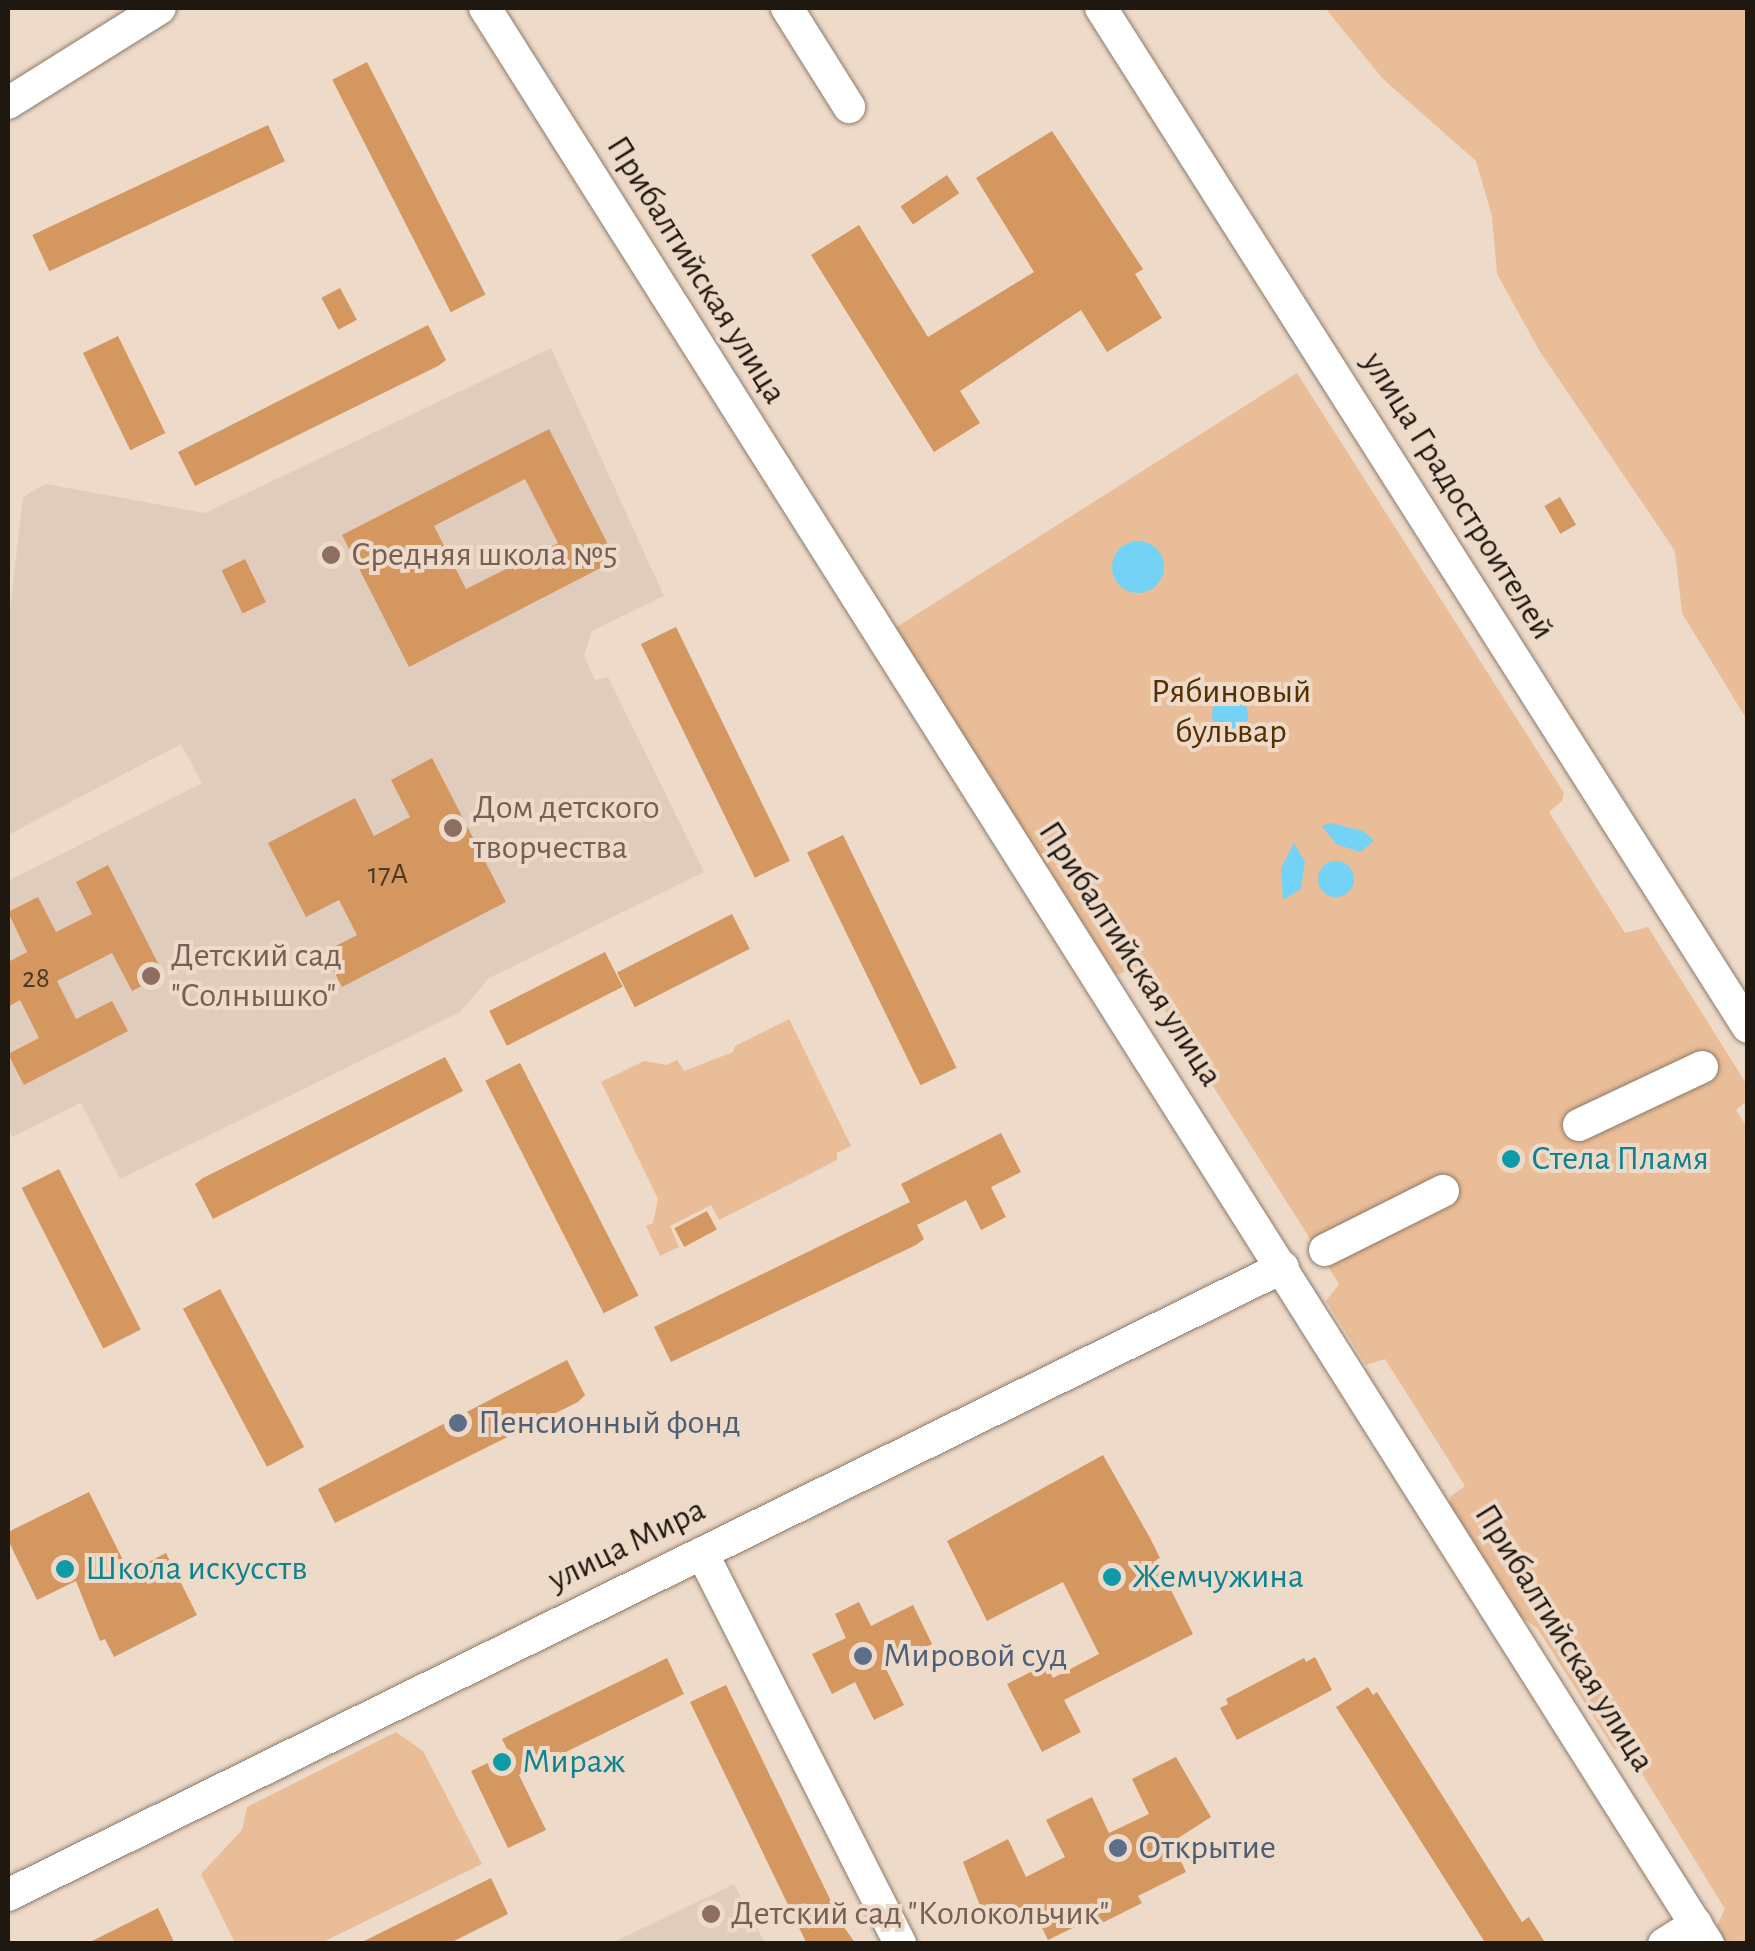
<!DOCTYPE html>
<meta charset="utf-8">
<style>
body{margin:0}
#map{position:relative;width:1755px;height:1951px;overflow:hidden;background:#eedac8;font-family:"Alegreya Sans",sans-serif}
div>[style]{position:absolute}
.education>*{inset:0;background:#e0ccbd}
.green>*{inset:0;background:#e9bd97}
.water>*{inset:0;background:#73d2f6}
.round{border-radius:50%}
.building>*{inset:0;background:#d4975f;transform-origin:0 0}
.roads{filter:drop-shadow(0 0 2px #8c7a6a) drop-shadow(0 0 2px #8c7a6a)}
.minor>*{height:32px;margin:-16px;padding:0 16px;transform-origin:16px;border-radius:16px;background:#fff}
.dots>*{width:28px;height:28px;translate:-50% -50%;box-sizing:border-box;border:5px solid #eedac8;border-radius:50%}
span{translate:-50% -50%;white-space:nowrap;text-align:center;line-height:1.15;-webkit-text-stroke:8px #eedac8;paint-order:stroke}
.number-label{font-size:30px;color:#4c3824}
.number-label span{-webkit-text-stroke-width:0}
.street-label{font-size:35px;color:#1f1811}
.education-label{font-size:35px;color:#785e54}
.left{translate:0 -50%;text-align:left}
.park-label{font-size:35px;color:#562f00}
.culture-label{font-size:35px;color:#0d838f}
.service-label{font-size:35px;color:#4e5e75}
.frame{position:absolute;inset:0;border:10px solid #1f1811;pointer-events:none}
</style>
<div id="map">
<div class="education">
<div style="clip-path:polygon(551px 348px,664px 596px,592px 631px,584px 656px,595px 680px,608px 677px,704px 872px,489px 978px,460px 1012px,120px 1179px,81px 1103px,12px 1137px,8px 1128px,8px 881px,202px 783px,181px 744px,8px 835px,8px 629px,23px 497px,46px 484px,205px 513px)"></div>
<div style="clip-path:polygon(734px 1884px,765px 1943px,612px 1943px)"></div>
</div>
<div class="green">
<div style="clip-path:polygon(1325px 8px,1747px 8px,1747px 720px,1682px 613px,1675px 551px,1539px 350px,1497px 274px,1492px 216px,1476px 161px,1383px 79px)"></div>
<div style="clip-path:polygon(1297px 373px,1564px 793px,1562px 801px,1549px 812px,1625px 933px,1648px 927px,1747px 1085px,1747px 1101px,1736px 1110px,1748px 1129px,1747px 1943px,1725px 1943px,1717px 1926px,1725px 1909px,1628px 1751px,1614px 1749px,1537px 1628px,1517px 1615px,1449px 1505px,1451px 1496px,1465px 1486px,1385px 1359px,1366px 1365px,1326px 1301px,1339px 1284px,1137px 967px,1116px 975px,895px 628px)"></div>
<div style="clip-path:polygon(789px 1019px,851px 1146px,837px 1153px,837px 1160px,719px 1220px,711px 1205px,670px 1226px,679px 1247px,660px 1256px,646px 1226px,653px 1223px,658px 1199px,601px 1082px,644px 1061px,667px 1065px,677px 1060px,684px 1071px,733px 1052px,735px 1046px)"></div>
<div style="clip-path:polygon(396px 1732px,423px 1751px,482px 1864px,321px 1943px,235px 1943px,201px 1874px,242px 1830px,247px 1807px)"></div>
</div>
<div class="water">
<div class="round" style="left:1112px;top:541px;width:52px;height:52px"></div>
<div class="round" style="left:1212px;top:697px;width:36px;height:36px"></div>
<div style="clip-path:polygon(1331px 823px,1363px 831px,1374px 841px,1360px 852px,1336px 844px,1322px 826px)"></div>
<div style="clip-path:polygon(1294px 843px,1305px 862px,1301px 889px,1283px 900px,1281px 868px)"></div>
<div class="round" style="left:1318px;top:861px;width:36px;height:36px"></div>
</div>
<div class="building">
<div style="left:367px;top:62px;width:261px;height:39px;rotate:63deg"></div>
<div style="left:268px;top:125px;width:40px;height:260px;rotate:65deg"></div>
<div style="clip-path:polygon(1052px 131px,1143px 269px,1135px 274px,1162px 318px,1107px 352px,1081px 310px,960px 391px,980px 423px,934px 452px,811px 255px,859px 225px,928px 337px,1034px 272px,976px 178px)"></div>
<div style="left:947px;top:175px;width:22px;height:56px;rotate:56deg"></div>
<div style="left:340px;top:288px;width:36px;height:21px;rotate:62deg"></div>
<div style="clip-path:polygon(428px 325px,446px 360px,438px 366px,195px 486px,178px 452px)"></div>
<div style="left:118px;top:336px;width:108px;height:39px;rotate:64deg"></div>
<div style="clip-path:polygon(evenodd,549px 429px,616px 560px,409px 667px,342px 535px,549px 429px,525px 479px,558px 543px,466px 589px,434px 526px,525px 479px)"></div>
<div style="left:1560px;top:497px;width:32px;height:18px;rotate:60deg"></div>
<div style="left:245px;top:559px;width:48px;height:26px;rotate:64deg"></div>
<div style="left:676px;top:627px;width:260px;height:39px;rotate:64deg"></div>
<div style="clip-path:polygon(432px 758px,506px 902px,342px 987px,324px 952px,357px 935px,339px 900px,306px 917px,268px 843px,355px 798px,374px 836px,410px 817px,391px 780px)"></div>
<div style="left:843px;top:835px;width:259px;height:40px;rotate:64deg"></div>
<div style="clip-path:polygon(108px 865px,164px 975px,132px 991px,112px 953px,57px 981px,76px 1019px,112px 1001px,128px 1031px,24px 1085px,8px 1054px,39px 1038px,20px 1000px,8px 1007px,8px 962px,27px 952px,8px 912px,38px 897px,56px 932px,92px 914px,76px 882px)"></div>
<div style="left:732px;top:914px;width:39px;height:129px;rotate:63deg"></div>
<div style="left:605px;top:952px;width:39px;height:130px;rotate:63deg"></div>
<div style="clip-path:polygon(445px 1057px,463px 1091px,213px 1219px,195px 1184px,203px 1178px)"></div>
<div style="left:520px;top:1063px;width:261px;height:39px;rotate:63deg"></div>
<div style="clip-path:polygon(1001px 1133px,1021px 1172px,991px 1187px,1006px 1217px,981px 1230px,966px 1200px,917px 1225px,924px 1239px,916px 1245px,671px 1362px,654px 1327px,910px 1202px,901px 1184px)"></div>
<div style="left:59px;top:1169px;width:180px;height:42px;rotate:63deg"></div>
<div style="left:707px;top:1211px;width:21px;height:37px;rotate:62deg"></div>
<div style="left:220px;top:1289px;width:179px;height:42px;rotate:62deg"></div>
<div style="clip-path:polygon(567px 1360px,585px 1395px,578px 1402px,335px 1523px,318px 1489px)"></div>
<div style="clip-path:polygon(1103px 1455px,1150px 1538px,1160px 1558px,1156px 1560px,1193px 1634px,1064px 1700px,1081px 1732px,1042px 1752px,1007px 1684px,1046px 1664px,1053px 1678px,1099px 1654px,1063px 1582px,987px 1621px,947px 1541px)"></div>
<div style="clip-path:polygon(89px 1492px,129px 1572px,166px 1553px,197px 1615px,114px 1657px,105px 1639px,100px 1641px,76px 1581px,37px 1600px,8px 1540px,8px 1532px)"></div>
<div style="clip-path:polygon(859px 1602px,871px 1626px,913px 1605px,932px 1644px,885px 1667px,904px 1705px,874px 1720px,855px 1682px,832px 1694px,812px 1654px,846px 1638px,835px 1614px)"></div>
<div style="clip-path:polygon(1315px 1657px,1332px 1690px,1237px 1740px,1220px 1708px,1228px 1704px,1226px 1699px,1304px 1658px,1306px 1662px)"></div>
<div style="clip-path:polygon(667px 1658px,684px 1694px,519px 1775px,546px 1830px,508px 1848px,471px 1771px,509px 1753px,502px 1739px)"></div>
<div style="clip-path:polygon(726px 1685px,843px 1926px,856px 1944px,807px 1944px,690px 1702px)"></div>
<div style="clip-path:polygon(1368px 1687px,1373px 1695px,1377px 1692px,1522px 1922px,1529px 1917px,1546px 1944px,1486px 1944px,1336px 1707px)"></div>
<div style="clip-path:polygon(1176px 1757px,1211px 1817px,1172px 1842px,1186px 1872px,1138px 1896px,1142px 1903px,1098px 1925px,1095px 1917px,1048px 1940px,1033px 1909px,988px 1926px,963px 1862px,1008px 1839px,1026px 1877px,1065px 1857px,1046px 1820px,1092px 1797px,1109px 1833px,1149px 1814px,1132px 1779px)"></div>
<div style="clip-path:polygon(491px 1878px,508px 1914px,448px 1944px,358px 1944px)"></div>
<div style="clip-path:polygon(158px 1908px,175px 1944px,86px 1944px)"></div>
</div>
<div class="roads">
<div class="minor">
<div style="left:485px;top:8px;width:2290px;rotate:57.72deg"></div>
<div style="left:787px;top:8px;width:117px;rotate:57.9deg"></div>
<div style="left:1101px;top:8px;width:1207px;rotate:57.59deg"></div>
<div style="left:8px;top:103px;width:179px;rotate:-32deg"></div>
<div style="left:1579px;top:1125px;width:136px;rotate:-25.2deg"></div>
<div style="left:1325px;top:1250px;width:132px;rotate:-26.6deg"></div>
<div style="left:702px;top:1553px;width:438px;rotate:63.1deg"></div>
<div style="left:8px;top:1895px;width:1421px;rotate:-26.22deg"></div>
<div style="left:1664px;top:1944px;width:38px;rotate:-32deg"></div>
</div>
</div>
<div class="dots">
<div style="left:331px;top:555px;background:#8d6e63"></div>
<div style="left:453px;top:828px;background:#8d6e63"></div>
<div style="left:151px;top:976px;background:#8d6e63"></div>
<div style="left:1511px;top:1159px;background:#0f9aa8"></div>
<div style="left:458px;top:1423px;background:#5c6f8a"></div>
<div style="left:65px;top:1569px;background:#0f9aa8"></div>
<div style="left:1112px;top:1577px;background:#0f9aa8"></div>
<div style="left:863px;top:1656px;background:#5c6f8a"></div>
<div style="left:502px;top:1762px;background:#0f9aa8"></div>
<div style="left:1118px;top:1848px;background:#5c6f8a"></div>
<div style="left:711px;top:1914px;background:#8d6e63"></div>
</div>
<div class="number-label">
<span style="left:388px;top:874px">17А</span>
<span style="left:36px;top:978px">28</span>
</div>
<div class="street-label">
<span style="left:696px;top:270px;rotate:58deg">Прибалтийская улица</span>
<span style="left:1458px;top:496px;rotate:58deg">улица Градостроителей</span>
<span style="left:1130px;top:954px;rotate:57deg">Прибалтийская улица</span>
<span style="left:627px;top:1545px;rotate:-26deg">улица Мира</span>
<span style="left:1564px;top:1638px;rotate:58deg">Прибалтийская улица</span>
</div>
<div class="education-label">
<span class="left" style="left:351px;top:555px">Средняя школа №5</span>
<span class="left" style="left:473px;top:828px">Дом детского<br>творчества</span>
<span class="left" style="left:171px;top:976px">Детский сад<br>"Солнышко"</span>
<span class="left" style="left:731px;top:1914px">Детский сад "Колокольчик"</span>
</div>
<div class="park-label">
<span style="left:1231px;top:712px">Рябиновый<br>бульвар</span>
</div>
<div class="culture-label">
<span class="left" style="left:1531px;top:1159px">Стела Пламя</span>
<span class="left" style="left:85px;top:1569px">Школа искусств</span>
<span class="left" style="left:1132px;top:1577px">Жемчужина</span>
<span class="left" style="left:522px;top:1762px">Мираж</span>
</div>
<div class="service-label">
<span class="left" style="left:478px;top:1423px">Пенсионный фонд</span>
<span class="left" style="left:883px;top:1656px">Мировой суд</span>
<span class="left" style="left:1138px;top:1848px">Открытие</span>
</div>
<div class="frame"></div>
</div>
